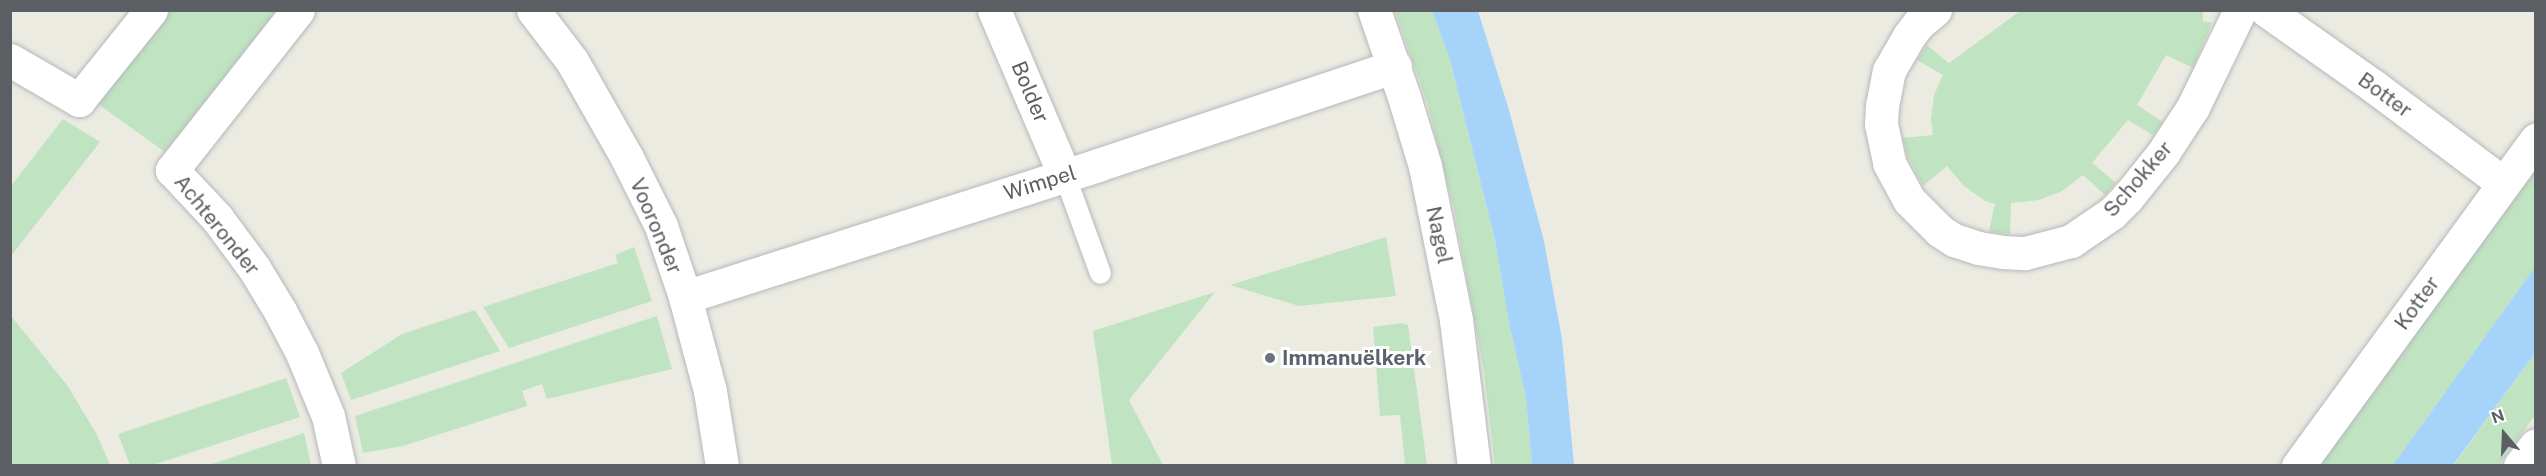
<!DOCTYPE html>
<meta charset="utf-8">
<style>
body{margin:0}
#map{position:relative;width:2546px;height:476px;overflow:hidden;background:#ecebe2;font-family:"Public Sans",sans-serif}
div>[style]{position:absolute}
.green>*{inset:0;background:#c0e3c1}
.water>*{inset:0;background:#a6d3f9}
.roads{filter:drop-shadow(0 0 2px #b5b8bc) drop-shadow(0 0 2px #b5b8bc)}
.lane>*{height:21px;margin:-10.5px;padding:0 10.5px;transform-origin:10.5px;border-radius:10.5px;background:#fff}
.street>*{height:33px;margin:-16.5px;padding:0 16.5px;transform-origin:16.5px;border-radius:16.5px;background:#fff}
.dots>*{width:16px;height:16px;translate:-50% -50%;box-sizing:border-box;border:3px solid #fff;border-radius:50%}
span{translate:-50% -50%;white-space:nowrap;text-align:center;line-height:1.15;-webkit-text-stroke:6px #fff;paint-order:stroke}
.street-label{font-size:21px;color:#5b5e62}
.worship-label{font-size:21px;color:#5b616d;font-weight:700}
.left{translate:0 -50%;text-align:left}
.frame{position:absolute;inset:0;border:12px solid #5b5e62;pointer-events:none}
.north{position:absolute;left:2474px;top:404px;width:60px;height:60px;-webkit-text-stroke:4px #fff;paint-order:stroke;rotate:341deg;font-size:16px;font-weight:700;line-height:24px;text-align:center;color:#5b5e62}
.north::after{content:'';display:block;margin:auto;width:21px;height:27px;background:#5b5e62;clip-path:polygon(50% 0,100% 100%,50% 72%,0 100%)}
</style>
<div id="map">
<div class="green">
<div style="clip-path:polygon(171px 11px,276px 11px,165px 152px,98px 104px)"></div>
<div style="clip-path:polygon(1395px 11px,1432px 11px,1449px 56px,1495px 240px,1509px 323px,1526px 398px,1532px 465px,1495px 465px,1484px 372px,1455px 213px,1427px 102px)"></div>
<div style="clip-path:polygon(2020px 11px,2203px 11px,2203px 21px,2212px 23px,2193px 68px,2166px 55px,2137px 105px,2163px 122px,2153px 135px,2128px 120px,2092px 163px,2116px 183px,2105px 195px,2083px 175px,2062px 191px,2039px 200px,2011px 203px,2010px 234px,1989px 231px,1995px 204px,1985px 201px,1964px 186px,1947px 166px,1923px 186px,1907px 155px,1903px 138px,1933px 135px,1931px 119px,1934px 95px,1943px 75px,1917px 60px,1927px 45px,1949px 63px)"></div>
<div style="clip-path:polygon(63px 119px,100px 142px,11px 256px,11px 186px)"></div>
<div style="clip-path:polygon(2535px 165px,2535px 267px,2393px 465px,2317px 466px)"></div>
<div style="clip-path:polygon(1386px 237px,1396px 296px,1299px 306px,1230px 285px)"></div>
<div style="clip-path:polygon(634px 247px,652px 301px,509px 348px,483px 307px,618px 263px,615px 255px)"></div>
<div style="clip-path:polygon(1215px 292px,1129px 400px,1163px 465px,1112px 465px,1093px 331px)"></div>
<div style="clip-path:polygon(475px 310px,500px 351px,351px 400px,341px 373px,402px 334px)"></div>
<div style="clip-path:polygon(11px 316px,67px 385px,96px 433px,110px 465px,11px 465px)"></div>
<div style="clip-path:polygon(657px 316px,672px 369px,547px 399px,542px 384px,522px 391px,527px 406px,403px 446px,363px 453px,355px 416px)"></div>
<div style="clip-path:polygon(1402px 323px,1408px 325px,1427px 465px,1405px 465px,1400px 415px,1380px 416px,1373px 327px)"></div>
<div style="clip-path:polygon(2535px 353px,2535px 415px,2499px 465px,2453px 466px)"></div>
<div style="clip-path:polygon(286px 378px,300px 417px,153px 465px,130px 465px,118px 434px)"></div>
<div style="clip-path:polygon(304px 433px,311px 465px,209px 465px)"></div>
</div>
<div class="water">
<div style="clip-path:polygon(1432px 11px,1478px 11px,1509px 110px,1544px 241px,1562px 339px,1574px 465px,1532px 465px,1526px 398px,1509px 323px,1495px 240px,1449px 56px)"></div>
<div style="clip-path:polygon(2535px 267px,2535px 353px,2453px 465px,2393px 465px)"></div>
</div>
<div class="roads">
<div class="lane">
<div style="left:1064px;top:174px;width:105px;rotate:70deg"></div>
</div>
<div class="street">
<div style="left:298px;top:10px;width:204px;rotate:128.2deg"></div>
<div style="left:172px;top:170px;width:66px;rotate:46.8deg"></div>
<div style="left:217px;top:218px;width:62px;rotate:53.5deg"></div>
<div style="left:254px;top:268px;width:50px;rotate:58.8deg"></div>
<div style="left:280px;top:311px;width:47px;rotate:62.4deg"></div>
<div style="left:302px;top:353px;width:68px;rotate:67.6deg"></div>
<div style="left:328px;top:416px;width:51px;rotate:77.6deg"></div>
<div style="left:533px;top:10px;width:64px;rotate:52.6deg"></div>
<div style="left:572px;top:61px;width:112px;rotate:60.4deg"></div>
<div style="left:627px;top:158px;width:76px;rotate:63.4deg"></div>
<div style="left:661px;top:226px;width:75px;rotate:71.3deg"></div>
<div style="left:685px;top:297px;width:97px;rotate:75.1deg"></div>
<div style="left:710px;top:391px;width:76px;rotate:80.9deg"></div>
<div style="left:994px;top:10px;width:178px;rotate:66.9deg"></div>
<div style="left:1374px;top:10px;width:92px;rotate:71deg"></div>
<div style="left:1404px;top:97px;width:72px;rotate:73.1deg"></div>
<div style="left:1425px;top:166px;width:157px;rotate:78.6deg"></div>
<div style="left:1456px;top:320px;width:147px;rotate:83deg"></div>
<div style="left:1935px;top:10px;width:21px;rotate:141deg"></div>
<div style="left:1919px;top:23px;width:16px;rotate:128deg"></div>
<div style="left:1909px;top:36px;width:39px;rotate:120deg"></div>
<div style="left:1889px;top:70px;width:36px;rotate:101deg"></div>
<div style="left:1882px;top:105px;width:19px;rotate:93deg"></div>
<div style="left:1881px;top:124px;width:40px;rotate:78deg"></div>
<div style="left:1889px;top:163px;width:42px;rotate:61.6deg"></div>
<div style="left:1909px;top:200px;width:44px;rotate:45deg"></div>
<div style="left:1940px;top:231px;width:17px;rotate:33deg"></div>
<div style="left:1954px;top:240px;width:25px;rotate:18deg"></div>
<div style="left:1978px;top:248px;width:25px;rotate:9deg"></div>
<div style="left:2003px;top:252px;width:22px;rotate:3deg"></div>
<div style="left:2025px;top:253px;width:48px;rotate:-14.6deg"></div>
<div style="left:2071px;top:241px;width:50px;rotate:-34.3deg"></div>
<div style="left:2112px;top:213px;width:21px;rotate:-45deg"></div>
<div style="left:2127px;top:198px;width:58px;rotate:-51.3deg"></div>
<div style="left:2163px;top:153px;width:55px;rotate:-56.9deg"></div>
<div style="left:2193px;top:107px;width:108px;rotate:-64.1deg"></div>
<div style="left:2266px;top:10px;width:130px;rotate:35.3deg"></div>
<div style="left:2372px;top:85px;width:164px;rotate:36.8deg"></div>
<div style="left:10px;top:60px;width:80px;rotate:30.1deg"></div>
<div style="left:79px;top:100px;width:115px;rotate:-51.3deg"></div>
<div style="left:685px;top:297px;width:434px;rotate:-17.7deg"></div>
<div style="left:1098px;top:165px;width:313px;rotate:-18.4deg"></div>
<div style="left:2298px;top:466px;width:404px;rotate:-53.9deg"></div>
<div style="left:2520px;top:466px;width:26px;rotate:-53deg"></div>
</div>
</div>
<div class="dots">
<div style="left:1270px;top:358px;background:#6b7280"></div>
</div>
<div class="street-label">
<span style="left:1030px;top:92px;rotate:67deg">Bolder</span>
<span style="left:2385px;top:95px;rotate:36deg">Botter</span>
<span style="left:2138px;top:179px;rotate:-49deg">Schokker</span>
<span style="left:1040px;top:183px;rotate:-17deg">Wimpel</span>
<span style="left:217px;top:225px;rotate:51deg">Achteronder</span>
<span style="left:656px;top:226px;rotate:67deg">Vooronder</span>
<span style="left:1439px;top:235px;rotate:78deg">Nagel</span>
<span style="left:2417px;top:303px;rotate:-54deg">Kotter</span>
</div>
<div class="worship-label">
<span class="left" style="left:1282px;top:358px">Immanuëlkerk</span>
</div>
<div class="frame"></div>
<div class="north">N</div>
</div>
